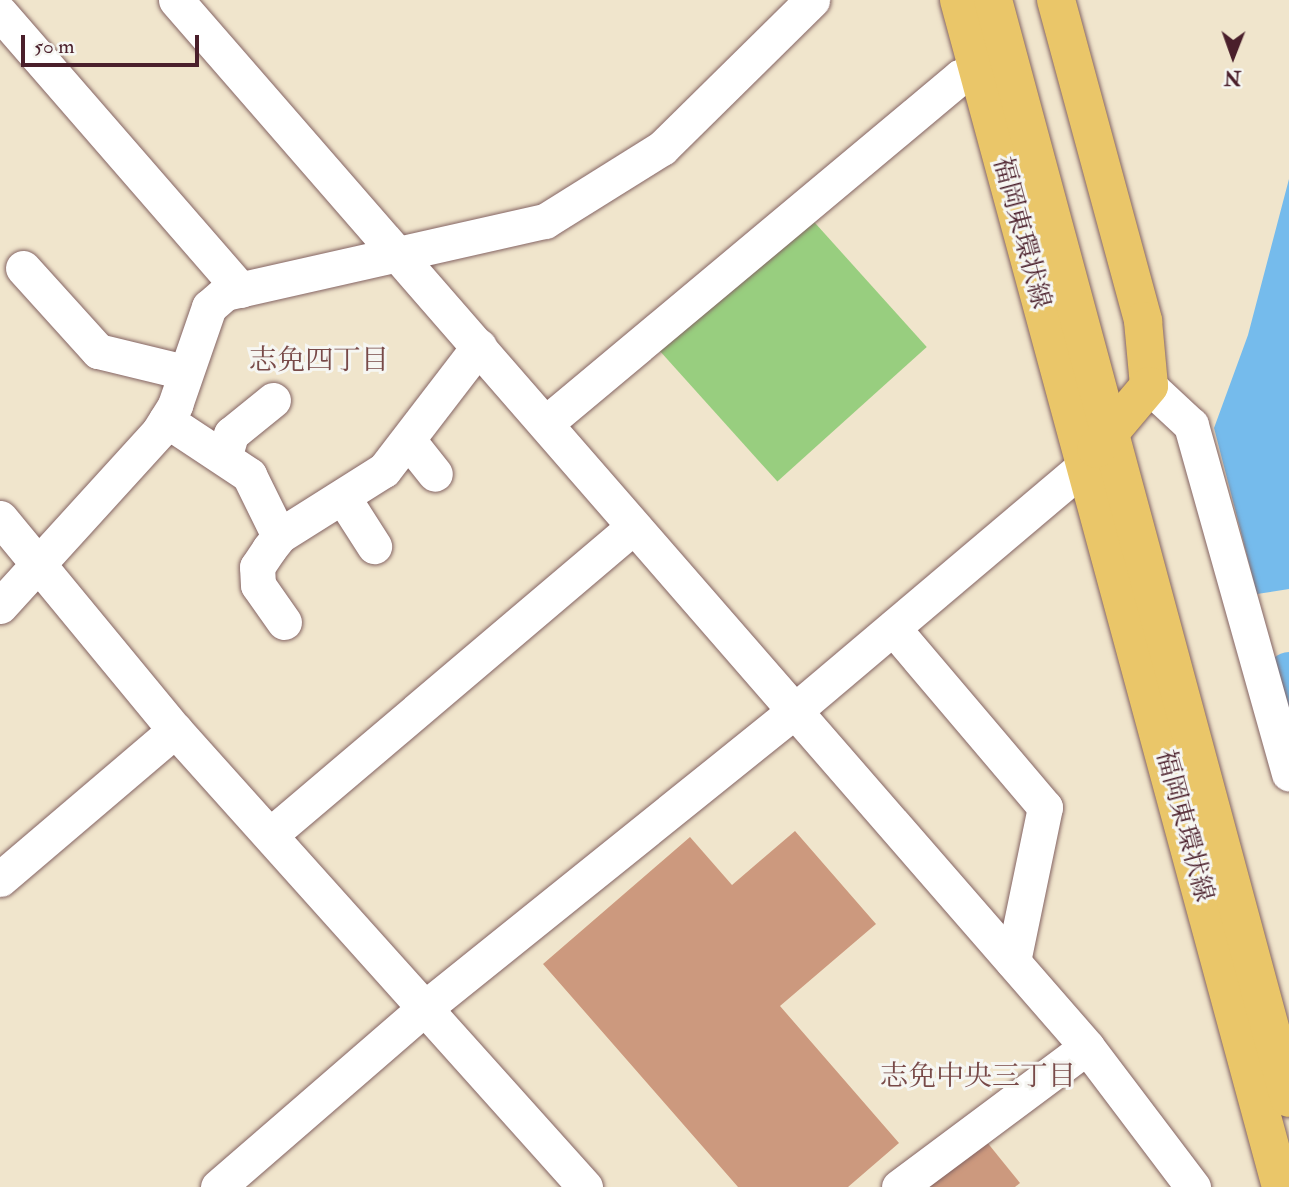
<!DOCTYPE html>
<meta charset="utf-8">
<style>
body{margin:0}
#map{position:relative;width:1289px;height:1187px;overflow:hidden;background:#f0e5cc;font-family:"IM FELL Double Pica","Noto Serif JP",serif}
div>[style]{position:absolute}
.green>*{inset:0;background:#98ce7f;transform-origin:0 0}
.water>*{inset:0;background:#75bbec}
.river>*{height:44px;margin:-22px;padding:0 22px;transform-origin:22px;border-radius:22px;background:#75bbec}
.building>*{inset:0;background:#cc997e}
.roads{filter:drop-shadow(0 0 2px #846463) drop-shadow(0 0 2px #846463)}
.minor>*{height:35px;margin:-17.5px;padding:0 17.5px;transform-origin:17.5px;border-radius:17.5px;background:#fff}
.major>*{height:38px;margin:-19px;padding:0 19px;transform-origin:19px;border-radius:19px;background:#eac669}
span{translate:-50% -50%;white-space:nowrap;text-align:center;line-height:1.15;-webkit-text-stroke:6px #f6f6f2;paint-order:stroke}
.street-label{font-size:26px;color:#4a1f2b}
.neighbourhood-label{font-size:28px;color:#784a48}
.north{position:absolute;left:1198px;top:21px;width:70px;height:70px;-webkit-text-stroke:5px #f6f6f2;paint-order:stroke;rotate:181deg;font-size:19px;font-weight:700;line-height:28px;text-align:center;color:#4a1f2b}
.north::after{content:'';display:block;margin:auto;width:24px;height:32px;background:#4a1f2b;clip-path:polygon(50% 0,100% 100%,50% 72%,0 100%)}
.scale{position:absolute;left:21px;top:35px;width:178px;height:32px;box-sizing:border-box;border:4px solid #4a1f2b;border-top:0;padding-left:9px;font-size:21px;line-height:24px;white-space:nowrap;color:#4a1f2b;-webkit-text-stroke:5px #f6f6f2;paint-order:stroke}
</style>
<div id="map">
<div class="green">
<div style="left:807px;top:214px;width:179px;height:201px;rotate:48deg"></div>
</div>
<div class="water">
<div style="clip-path:polygon(1289px 179px,1289px 589px,1257px 594px,1214px 428px,1248px 335px)"></div>
</div>
<div class="river">
<div style="left:1289px;top:674px;width:16px;rotate:90deg"></div>
</div>
<div class="building">
<div style="clip-path:polygon(795px 831px,876px 924px,780px 1006px,899px 1143px,848px 1187px,738px 1187px,543px 964px,690px 837px,732px 885px)"></div>
<div style="clip-path:polygon(986px 1141px,1020px 1183px,1015px 1187px,927px 1187px)"></div>
</div>
<div class="roads">
<div class="minor">
<div style="left:176px;top:0;width:1388px;rotate:48.97deg"></div>
<div style="left:1087px;top:1047px;width:176px;rotate:52.9deg"></div>
<div style="left:0;top:13px;width:367px;rotate:49deg"></div>
<div style="left:23px;top:268px;width:112px;rotate:47.9deg"></div>
<div style="left:98px;top:351px;width:89px;rotate:13.6deg"></div>
<div style="left:1149px;top:386px;width:57px;rotate:42.9deg"></div>
<div style="left:1191px;top:425px;width:362px;rotate:74.3deg"></div>
<div style="left:166px;top:420px;width:100px;rotate:33.5deg"></div>
<div style="left:249px;top:475px;width:68px;rotate:63.8deg"></div>
<div style="left:546px;top:423px;width:540px;rotate:-39.89deg"></div>
<div style="left:960px;top:77px;width:19px;rotate:-18deg"></div>
<div style="left:408px;top:440px;width:43px;rotate:51.5deg"></div>
<div style="left:225px;top:455px;width:22px;rotate:-74deg"></div>
<div style="left:231px;top:434px;width:54px;rotate:-39deg"></div>
<div style="left:344px;top:499px;width:56px;rotate:57.4deg"></div>
<div style="left:0;top:518px;width:275px;rotate:50.5deg"></div>
<div style="left:175px;top:730px;width:614px;rotate:48.1deg"></div>
<div style="left:0;top:606px;width:236px;rotate:-47.7deg"></div>
<div style="left:159px;top:431px;width:31px;rotate:-58deg"></div>
<div style="left:175px;top:405px;width:104px;rotate:-70.9deg"></div>
<div style="left:209px;top:307px;width:21px;rotate:-41deg"></div>
<div style="left:225px;top:293px;width:328px;rotate:-12.7deg"></div>
<div style="left:545px;top:221px;width:138px;rotate:-32deg"></div>
<div style="left:662px;top:148px;width:211px;rotate:-44.6deg"></div>
<div style="left:284px;top:622px;width:45px;rotate:-125.1deg"></div>
<div style="left:258px;top:585px;width:18px;rotate:-93deg"></div>
<div style="left:257px;top:567px;width:22px;rotate:-56deg"></div>
<div style="left:269px;top:549px;width:16px;rotate:-52deg"></div>
<div style="left:279px;top:536px;width:124px;rotate:-32.2deg"></div>
<div style="left:384px;top:470px;width:156px;rotate:-52.5deg"></div>
<div style="left:893px;top:628px;width:235px;rotate:49.7deg"></div>
<div style="left:1045px;top:807px;width:158px;rotate:101.7deg"></div>
<div style="left:270px;top:835px;width:475px;rotate:-40.3deg"></div>
<div style="left:0;top:879px;width:230px;rotate:-40.4deg"></div>
<div style="left:218px;top:1187px;width:274px;rotate:-40.9deg"></div>
<div style="left:425px;top:1008px;width:472px;rotate:-38.8deg"></div>
<div style="left:793px;top:712px;width:380px;rotate:-40.2deg"></div>
<div style="left:899px;top:1187px;width:234px;rotate:-36.7deg"></div>
</div>
<div class="major">
<div style="left:959px;top:0;width:1230px;rotate:74.82deg"></div>
<div style="left:993px;top:0;width:1137px;rotate:74.91deg"></div>
<div style="left:1056px;top:0;width:333px;rotate:74.8deg"></div>
<div style="left:1143px;top:321px;width:65px;rotate:84.7deg"></div>
<div style="left:1149px;top:386px;width:82px;rotate:130.1deg"></div>
</div>
</div>
<div class="street-label">
<span style="left:1021px;top:233px;rotate:75deg">福岡東環状線</span>
<span style="left:1184px;top:826px;rotate:75deg">福岡東環状線</span>
</div>
<div class="neighbourhood-label">
<span style="left:319px;top:361px">志免四丁目</span>
<span style="left:978px;top:1077px">志免中央三丁目</span>
</div>
<div class="north">N</div>
<div class="scale">50 m</div>
</div>
